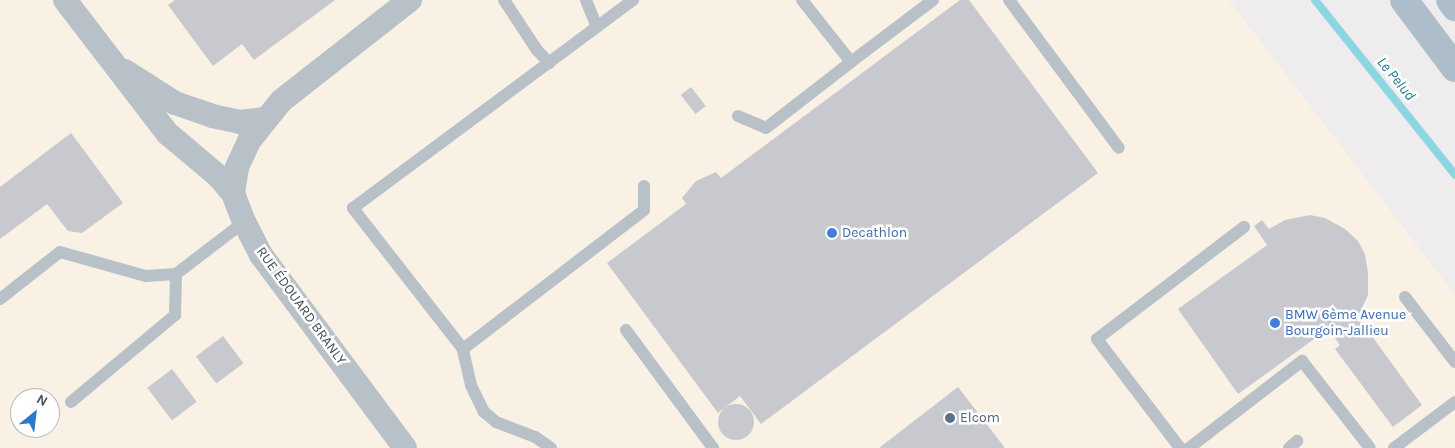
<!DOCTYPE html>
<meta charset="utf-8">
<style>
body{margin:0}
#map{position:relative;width:1455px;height:448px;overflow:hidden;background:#eeecec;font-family:Karla,sans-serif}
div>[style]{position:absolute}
.commercial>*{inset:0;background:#f9f2e4}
.stream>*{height:8px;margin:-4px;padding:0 4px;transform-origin:4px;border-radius:4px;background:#8cd6e3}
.building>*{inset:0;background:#c7c9ce;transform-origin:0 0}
.round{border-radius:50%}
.lane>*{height:12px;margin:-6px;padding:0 6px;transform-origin:6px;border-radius:6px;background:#b8c1c7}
.street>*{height:24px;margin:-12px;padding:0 12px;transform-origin:12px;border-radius:12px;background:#b8c1c7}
.primary>*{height:28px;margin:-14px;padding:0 14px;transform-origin:14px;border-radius:14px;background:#adbdc9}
.dots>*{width:14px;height:14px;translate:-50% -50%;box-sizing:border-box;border:2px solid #fff;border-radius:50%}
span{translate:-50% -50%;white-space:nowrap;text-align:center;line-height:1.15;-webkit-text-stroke:5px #fff;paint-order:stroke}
.shop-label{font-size:14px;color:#366cbe}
.left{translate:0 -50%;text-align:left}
.street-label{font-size:14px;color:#465057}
.service-label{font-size:14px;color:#4e5e75}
.water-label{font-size:15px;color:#177f92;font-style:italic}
.north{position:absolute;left:10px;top:388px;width:50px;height:50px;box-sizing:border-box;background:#fff;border:1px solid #b5b9bc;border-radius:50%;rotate:29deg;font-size:14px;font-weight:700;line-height:20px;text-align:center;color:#465057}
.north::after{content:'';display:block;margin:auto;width:18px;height:22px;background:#2779cd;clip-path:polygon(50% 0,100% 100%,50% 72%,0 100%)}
</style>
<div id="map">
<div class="commercial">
<div style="clip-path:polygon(evenodd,0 0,1229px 0,1455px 295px,1455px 448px,0 448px,0 0,20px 398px,50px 398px,50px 428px,20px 428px,20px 398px)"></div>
</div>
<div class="stream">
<div style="left:1315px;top:0;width:224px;rotate:51.3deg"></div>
</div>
<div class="building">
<div style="clip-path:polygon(175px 0,335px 0,254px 60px,242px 44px,213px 66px,168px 5px)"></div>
<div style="clip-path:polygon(960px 0,969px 0,1098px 173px,761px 424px,740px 396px,718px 413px,607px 263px,686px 204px,682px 198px,696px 181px,716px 172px,721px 178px)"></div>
<div style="left:691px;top:87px;width:24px;height:13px;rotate:52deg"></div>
<div style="clip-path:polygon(71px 133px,123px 203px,82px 233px,68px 231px,47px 204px,0 239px,0 187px)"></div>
<div style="clip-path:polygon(1310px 215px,1325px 218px,1345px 229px,1358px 241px,1365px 254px,1368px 273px,1368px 295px,1358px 317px,1422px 405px,1393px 427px,1335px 349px,1340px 345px,1328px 329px,1238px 394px,1178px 309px,1267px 245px,1254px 226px,1262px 220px,1269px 229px,1285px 220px)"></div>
<div style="left:223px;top:336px;width:34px;height:34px;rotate:53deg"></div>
<div style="left:172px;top:369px;width:41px;height:31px;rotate:53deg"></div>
<div style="clip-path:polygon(958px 387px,1005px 448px,879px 448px)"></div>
<div class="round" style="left:718px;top:404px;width:36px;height:36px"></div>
</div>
<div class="lane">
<div style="left:504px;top:0;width:60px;rotate:56.6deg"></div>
<div style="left:537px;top:50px;width:18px;rotate:47deg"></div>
<div style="left:586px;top:0;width:29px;rotate:68deg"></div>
<div style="left:1009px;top:0;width:184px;rotate:53.4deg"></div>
<div style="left:851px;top:62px;width:103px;rotate:-37.1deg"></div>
<div style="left:738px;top:116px;width:30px;rotate:23deg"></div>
<div style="left:766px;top:128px;width:108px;rotate:-37.8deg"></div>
<div style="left:851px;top:62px;width:79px;rotate:-128.3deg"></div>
<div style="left:1405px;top:297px;width:82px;rotate:52.4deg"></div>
<div style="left:0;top:299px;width:76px;rotate:-38.1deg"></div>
<div style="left:60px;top:252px;width:89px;rotate:15.6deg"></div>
<div style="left:146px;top:276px;width:30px;rotate:-4deg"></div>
<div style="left:176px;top:274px;width:86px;rotate:-37.4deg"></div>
<div style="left:626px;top:330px;width:147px;rotate:53.6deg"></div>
<div style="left:463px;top:349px;width:228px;rotate:-37.5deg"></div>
<div style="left:644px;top:210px;width:24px;rotate:-90deg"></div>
<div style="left:71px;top:402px;width:136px;rotate:-39.9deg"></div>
<div style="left:175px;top:315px;width:41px;rotate:-88.6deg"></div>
<div style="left:551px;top:448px;width:19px;rotate:-145deg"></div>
<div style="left:535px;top:437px;width:42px;rotate:-159deg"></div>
<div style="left:496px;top:422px;width:16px;rotate:-140deg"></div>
<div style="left:484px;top:412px;width:30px;rotate:-116deg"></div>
<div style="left:471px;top:385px;width:37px;rotate:-103deg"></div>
<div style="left:463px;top:349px;width:179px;rotate:-128deg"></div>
<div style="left:353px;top:208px;width:349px;rotate:-36.6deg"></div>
<div style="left:1180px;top:448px;width:137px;rotate:-127.3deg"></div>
<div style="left:1097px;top:339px;width:185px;rotate:-37.3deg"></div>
<div style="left:1189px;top:448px;width:143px;rotate:-37.6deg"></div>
<div style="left:1302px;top:361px;width:110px;rotate:52deg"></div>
<div style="left:1289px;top:448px;width:11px;rotate:-41deg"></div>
<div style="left:1394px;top:448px;width:76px;rotate:-37deg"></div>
</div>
<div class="street">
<div style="left:65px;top:0;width:168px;rotate:52.5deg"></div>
<div style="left:167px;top:133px;width:67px;rotate:40.1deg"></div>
<div style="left:218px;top:176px;width:23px;rotate:49deg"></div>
<div style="left:125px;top:71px;width:59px;rotate:32.6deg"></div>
<div style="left:175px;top:103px;width:39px;rotate:19deg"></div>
<div style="left:212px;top:116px;width:29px;rotate:12deg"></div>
<div style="left:240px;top:122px;width:25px;rotate:-7deg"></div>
<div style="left:405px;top:448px;width:241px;rotate:-126.7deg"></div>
<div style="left:261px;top:255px;width:37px;rotate:-117deg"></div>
<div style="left:244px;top:222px;width:31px;rotate:-111deg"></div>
<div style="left:233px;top:193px;width:26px;rotate:-81deg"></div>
<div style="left:237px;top:167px;width:29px;rotate:-65deg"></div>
<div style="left:249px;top:141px;width:51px;rotate:-51.3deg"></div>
<div style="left:281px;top:101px;width:164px;rotate:-38.1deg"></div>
</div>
<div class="primary">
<div style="left:1404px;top:0;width:85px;rotate:53.1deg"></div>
<div style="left:1450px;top:0;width:9px;rotate:54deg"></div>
</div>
<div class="dots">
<div style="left:832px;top:233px;background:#3f7fe0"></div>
<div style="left:1275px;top:323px;background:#3f7fe0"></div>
<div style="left:950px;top:418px;background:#5c6f8a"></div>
</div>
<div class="shop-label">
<span class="left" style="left:842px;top:233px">Decathlon</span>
<span class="left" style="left:1285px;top:323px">BMW 6ème Avenue<br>Bourgoin-Jallieu</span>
</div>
<div class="street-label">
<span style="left:301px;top:306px;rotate:54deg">RUE ÉDOUARD BRANLY</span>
</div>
<div class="service-label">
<span class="left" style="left:960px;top:418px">Elcom</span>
</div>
<div class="water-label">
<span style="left:1396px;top:79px;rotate:51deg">Le Pelud</span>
</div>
<div class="north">N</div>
</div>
